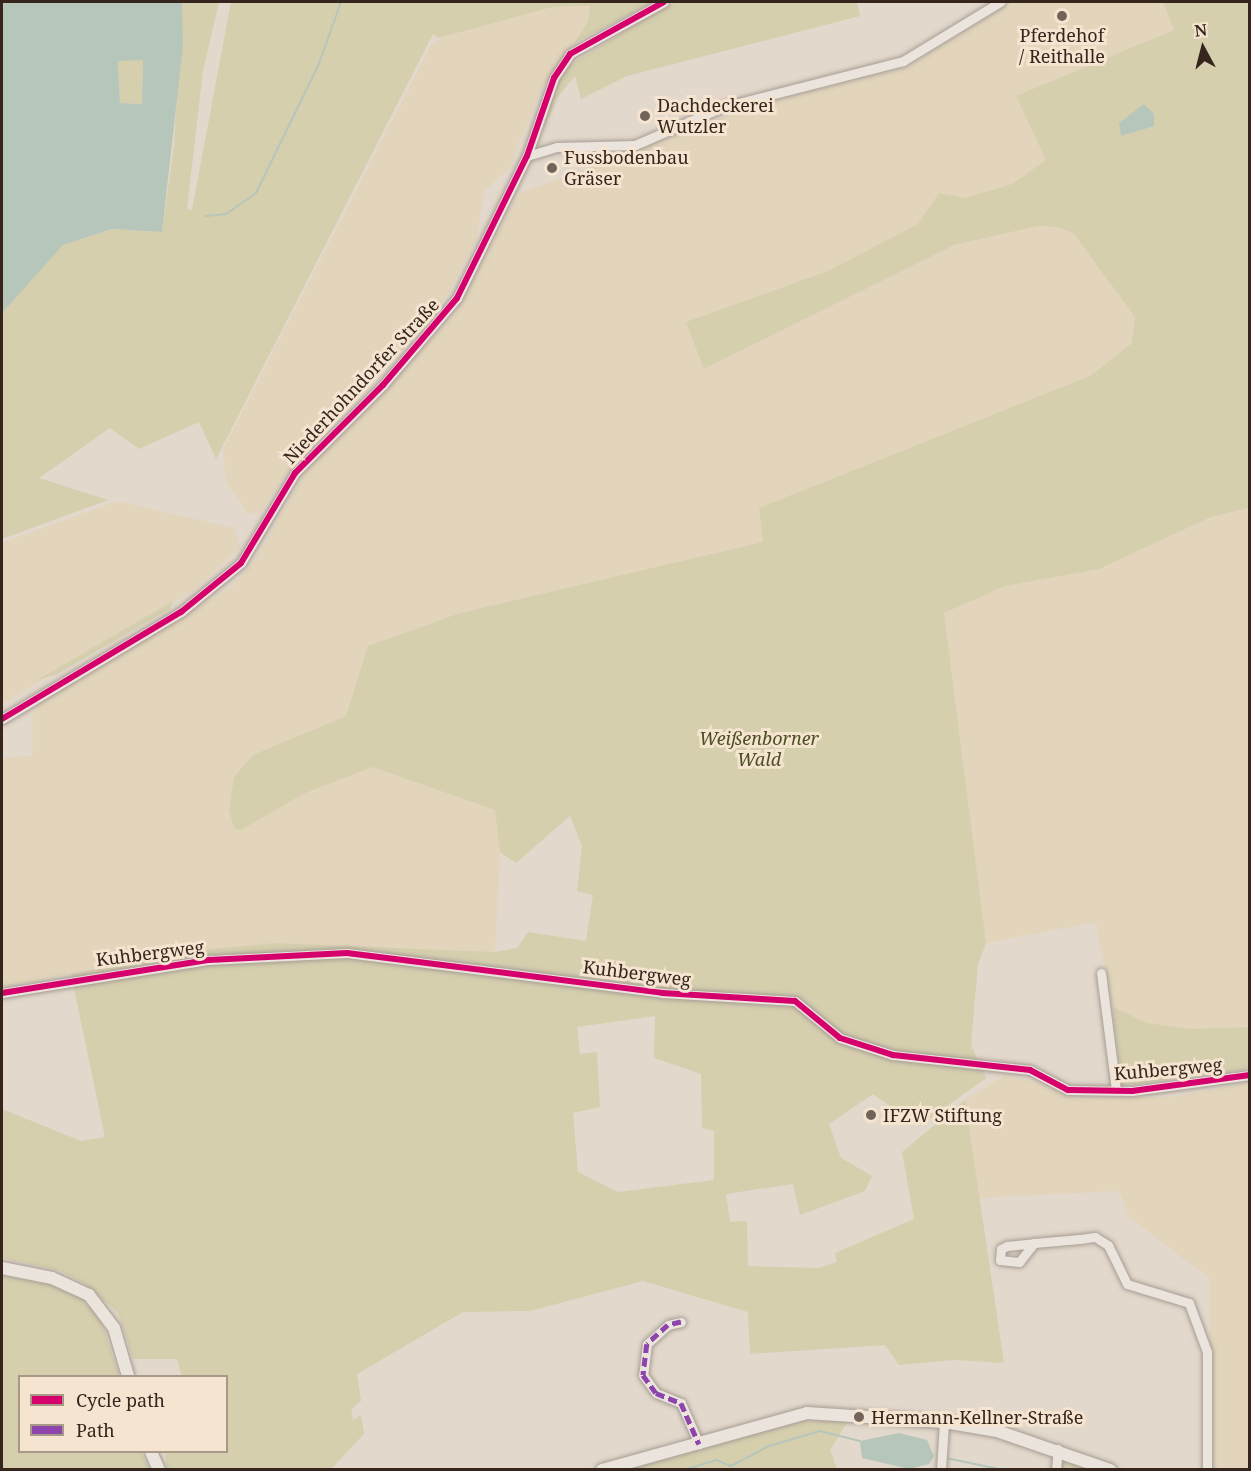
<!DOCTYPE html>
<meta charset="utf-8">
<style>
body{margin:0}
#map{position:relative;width:1251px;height:1471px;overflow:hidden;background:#e2d8cb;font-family:"Noto Serif",serif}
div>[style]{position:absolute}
.farmland>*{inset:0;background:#e2d5bc}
.green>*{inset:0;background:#d5cfae}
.water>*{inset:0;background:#b7c6ba}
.stream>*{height:2px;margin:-1px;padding:0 1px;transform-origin:1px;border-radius:1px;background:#b7c6ba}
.roads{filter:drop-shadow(0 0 2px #a79d94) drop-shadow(0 0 2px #a79d94)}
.minor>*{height:9px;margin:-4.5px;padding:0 4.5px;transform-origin:4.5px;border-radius:4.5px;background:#eae4dc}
.secondary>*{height:12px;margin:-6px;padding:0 6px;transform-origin:6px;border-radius:6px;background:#eae4dc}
.quiet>*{height:4.5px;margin-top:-2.25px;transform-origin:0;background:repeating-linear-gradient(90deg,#8e44ad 0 9px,transparent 0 13.5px)}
.cycleway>*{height:6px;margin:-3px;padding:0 3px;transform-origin:3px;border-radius:3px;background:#d6006c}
.dots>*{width:16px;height:16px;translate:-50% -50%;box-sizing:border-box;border:3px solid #f4e4d0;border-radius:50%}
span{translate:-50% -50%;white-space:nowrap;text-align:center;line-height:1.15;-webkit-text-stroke:6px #f4e4d0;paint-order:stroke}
.poi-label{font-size:18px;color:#35251d}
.left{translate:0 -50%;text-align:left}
.street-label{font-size:18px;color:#35251d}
.park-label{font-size:18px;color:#4c5124;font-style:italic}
.frame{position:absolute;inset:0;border:3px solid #35251d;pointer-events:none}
.legend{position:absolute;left:18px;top:1375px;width:210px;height:78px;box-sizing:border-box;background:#f4e4d0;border:2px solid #a89888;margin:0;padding:8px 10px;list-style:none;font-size:18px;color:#35251d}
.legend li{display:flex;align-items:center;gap:12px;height:30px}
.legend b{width:30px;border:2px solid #a89888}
.north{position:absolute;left:1173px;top:18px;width:60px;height:60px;-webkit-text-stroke:4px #f4e4d0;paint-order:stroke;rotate:353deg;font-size:16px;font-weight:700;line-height:24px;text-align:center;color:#35251d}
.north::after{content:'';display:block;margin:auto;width:21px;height:27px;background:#35251d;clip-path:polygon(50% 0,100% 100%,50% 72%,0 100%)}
</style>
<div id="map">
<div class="farmland">
<div style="clip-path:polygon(1010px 2px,1163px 2px,1174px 30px,1016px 96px,1046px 160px,1012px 184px,965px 198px,939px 193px,918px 224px,828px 271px,686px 322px,705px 368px,954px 245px,1038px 226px,1059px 227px,1074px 234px,1135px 317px,1133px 343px,1092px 375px,881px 460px,763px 542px,460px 613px,368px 646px,346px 716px,253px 755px,240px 830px,303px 794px,371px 767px,495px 810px,500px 852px,495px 952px,274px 943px,184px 952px,2px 987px,2px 758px,32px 756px,33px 713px,43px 699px,233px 586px,257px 557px,306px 471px,455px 315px,518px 194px,756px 105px,908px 67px)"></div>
<div style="clip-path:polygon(590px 6px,587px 25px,541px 89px,509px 169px,484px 191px,477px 239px,449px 292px,404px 349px,303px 449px,259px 514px,248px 513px,226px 483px,223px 449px,431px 45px,451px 32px,552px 7px)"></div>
<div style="clip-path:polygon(117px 501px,234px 528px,240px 547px,195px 589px,2px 704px,2px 543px)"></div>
<div style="clip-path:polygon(1249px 508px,1249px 1027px,1191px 1029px,1147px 1023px,1113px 1007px,1095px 922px,986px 943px,944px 613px,1005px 586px,1099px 569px,1211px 517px)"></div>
<div style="clip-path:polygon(1004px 1076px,1035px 1082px,1072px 1098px,1175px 1097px,1249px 1082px,1249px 1469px,1213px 1469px,1209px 1278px,1130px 1218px,1119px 1191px,977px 1198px,965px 1100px)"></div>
</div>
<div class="green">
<div style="clip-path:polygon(182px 2px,219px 2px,203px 71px,187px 209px,192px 210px,231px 2px,653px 2px,574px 43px,588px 22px,590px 6px,552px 7px,438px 38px,433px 34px,216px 459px,199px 422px,139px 449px,110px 428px,39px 478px,108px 500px,2px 539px,2px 313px,62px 245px,112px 229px,162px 232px,174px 145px)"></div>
<div style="clip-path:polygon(674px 2px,857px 2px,860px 16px,627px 76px,581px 99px,575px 76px,557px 98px,543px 133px,551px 96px,566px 67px)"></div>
<div style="clip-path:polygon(evenodd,1163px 2px,1249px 2px,1249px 508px,1211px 517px,1099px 569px,1005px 586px,944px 613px,986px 943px,978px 964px,971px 1045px,986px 1078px,919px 1126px,873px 1094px,829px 1124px,841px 1158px,872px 1176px,865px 1191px,800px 1215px,793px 1184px,726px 1194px,730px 1222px,747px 1221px,748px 1266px,819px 1268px,837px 1262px,835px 1253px,914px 1219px,902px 1152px,965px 1100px,1004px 1363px,954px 1360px,899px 1365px,885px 1345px,750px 1354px,748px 1312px,643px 1281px,530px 1311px,463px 1312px,357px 1374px,361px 1401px,351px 1410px,353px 1420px,361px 1415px,364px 1434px,331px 1469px,167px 1469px,165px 1452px,226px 1452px,226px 1376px,182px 1376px,177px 1359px,133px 1359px,118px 1313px,86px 1284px,60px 1271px,2px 1258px,2px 1109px,81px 1141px,105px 1137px,71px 974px,184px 952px,274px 943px,495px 952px,517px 948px,528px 932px,586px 941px,593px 895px,577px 891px,582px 846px,570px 816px,516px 863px,500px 852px,495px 810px,372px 767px,303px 794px,241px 830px,234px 828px,229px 810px,234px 777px,253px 755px,346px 716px,368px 646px,460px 613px,763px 542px,759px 508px,1092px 375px,1132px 343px,1135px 317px,1074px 234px,1059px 227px,1038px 226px,954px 245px,704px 369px,686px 322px,828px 271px,918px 224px,939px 193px,965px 198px,1012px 184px,1046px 160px,1016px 96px,1174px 30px,1163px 2px,655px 1016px,654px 1058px,701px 1074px,702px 1128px,714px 1131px,714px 1180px,618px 1192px,578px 1172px,573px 1113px,600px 1107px,597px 1052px,580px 1054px,577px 1027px,655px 1016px)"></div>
<div style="clip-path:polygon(118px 60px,143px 60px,142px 104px,120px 103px)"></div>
<div style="clip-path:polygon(173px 601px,170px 609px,57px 674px,37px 680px)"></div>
<div style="clip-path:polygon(1113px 1007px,1147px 1023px,1191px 1029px,1249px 1027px,1249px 1069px,1121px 1086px)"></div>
<div style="clip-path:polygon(2px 1275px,70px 1288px,101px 1319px,119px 1376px,20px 1376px,20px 1452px,141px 1452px,149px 1469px,2px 1469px)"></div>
<div style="clip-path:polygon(780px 1421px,848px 1421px,830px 1450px,837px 1469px,622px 1470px)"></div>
<div style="clip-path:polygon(1062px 1455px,1104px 1470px,1060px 1470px)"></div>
</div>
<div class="water">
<div style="clip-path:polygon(evenodd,2px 2px,182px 2px,183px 46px,162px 232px,112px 229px,63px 245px,2px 313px,2px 2px,143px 60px,142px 104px,120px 103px,118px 61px,143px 60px)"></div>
<div style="clip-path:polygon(1144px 104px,1154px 114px,1154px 126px,1121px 136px,1119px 123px)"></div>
<div style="clip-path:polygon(899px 1433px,927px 1440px,934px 1456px,929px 1464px,909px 1469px,862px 1458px,860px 1441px)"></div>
</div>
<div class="stream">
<div style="left:206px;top:216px;width:20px;rotate:-6deg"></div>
<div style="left:226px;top:214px;width:37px;rotate:-35deg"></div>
<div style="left:256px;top:193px;width:141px;rotate:-64deg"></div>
<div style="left:318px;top:66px;width:68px;rotate:-70.2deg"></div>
<div style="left:946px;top:1458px;width:59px;rotate:11.7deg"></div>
<div style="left:684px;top:1470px;width:34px;rotate:-17deg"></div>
<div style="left:716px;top:1460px;width:16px;rotate:22deg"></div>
<div style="left:731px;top:1466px;width:43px;rotate:-27.8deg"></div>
<div style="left:769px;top:1446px;width:53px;rotate:-16.4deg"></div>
<div style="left:820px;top:1431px;width:41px;rotate:14deg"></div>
</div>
<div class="roads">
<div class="minor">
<div style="left:527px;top:156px;width:31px;rotate:-17deg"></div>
<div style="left:557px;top:147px;width:78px;rotate:-1.5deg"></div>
<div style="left:635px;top:145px;width:96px;rotate:-23.4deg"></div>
<div style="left:723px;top:107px;width:186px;rotate:-14.3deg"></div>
<div style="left:903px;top:61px;width:114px;rotate:-31.3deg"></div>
<div style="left:2px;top:719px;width:209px;rotate:-30.9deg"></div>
<div style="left:181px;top:612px;width:77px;rotate:-39.2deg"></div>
<div style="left:241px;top:563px;width:105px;rotate:-59deg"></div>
<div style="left:295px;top:473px;width:124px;rotate:-45deg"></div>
<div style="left:383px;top:385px;width:114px;rotate:-49.6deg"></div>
<div style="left:457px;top:298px;width:158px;rotate:-63.8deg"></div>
<div style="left:527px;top:156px;width:83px;rotate:-70.9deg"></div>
<div style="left:554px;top:78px;width:29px;rotate:-56deg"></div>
<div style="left:570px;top:54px;width:107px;rotate:-29deg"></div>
<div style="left:1101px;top:973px;width:118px;rotate:82.7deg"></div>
<div style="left:2px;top:993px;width:210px;rotate:-9.1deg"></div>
<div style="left:209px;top:960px;width:138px;rotate:-2.9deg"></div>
<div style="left:347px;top:953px;width:318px;rotate:7.2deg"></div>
<div style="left:662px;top:993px;width:133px;rotate:3.4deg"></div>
<div style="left:795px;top:1001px;width:58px;rotate:39.4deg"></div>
<div style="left:840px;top:1038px;width:56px;rotate:17.8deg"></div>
<div style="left:893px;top:1055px;width:138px;rotate:6.2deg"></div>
<div style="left:1030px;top:1070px;width:43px;rotate:27.8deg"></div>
<div style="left:1068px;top:1090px;width:64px;rotate:0.9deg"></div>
<div style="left:1132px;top:1091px;width:119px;rotate:-7.7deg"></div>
<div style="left:1034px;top:1243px;width:24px;rotate:128deg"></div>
<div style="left:1019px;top:1262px;width:19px;rotate:-174deg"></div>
<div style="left:1000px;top:1260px;width:11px;rotate:-85deg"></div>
<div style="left:1001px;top:1249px;width:7px;rotate:-27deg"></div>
<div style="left:1007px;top:1246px;width:27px;rotate:-6deg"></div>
<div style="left:1034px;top:1243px;width:46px;rotate:-5deg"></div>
<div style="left:1080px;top:1239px;width:15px;rotate:-8deg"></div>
<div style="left:1095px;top:1237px;width:15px;rotate:32deg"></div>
<div style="left:1108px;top:1245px;width:43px;rotate:64deg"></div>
<div style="left:1127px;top:1284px;width:65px;rotate:17deg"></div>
<div style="left:1189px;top:1303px;width:52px;rotate:69.8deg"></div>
<div style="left:1207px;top:1352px;width:118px;rotate:90deg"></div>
<div style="left:681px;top:1322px;width:13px;rotate:167deg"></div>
<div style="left:668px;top:1325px;width:28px;rotate:138deg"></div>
<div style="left:647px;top:1344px;width:31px;rotate:97deg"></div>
<div style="left:643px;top:1375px;width:22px;rotate:54deg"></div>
<div style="left:656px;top:1393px;width:27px;rotate:22deg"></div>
<div style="left:681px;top:1403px;width:45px;rotate:66.3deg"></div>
<div style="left:941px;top:1470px;width:48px;rotate:-86.4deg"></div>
<div style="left:1056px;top:1470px;width:21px;rotate:-85deg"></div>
</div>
<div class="secondary">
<div style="left:2px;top:1268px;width:51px;rotate:11.3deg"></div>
<div style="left:52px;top:1278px;width:41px;rotate:24.7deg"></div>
<div style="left:89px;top:1295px;width:41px;rotate:52.9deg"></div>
<div style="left:114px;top:1328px;width:50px;rotate:73.7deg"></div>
<div style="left:151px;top:1452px;width:20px;rotate:66deg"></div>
<div style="left:602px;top:1470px;width:213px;rotate:-15.5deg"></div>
<div style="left:807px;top:1413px;width:137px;rotate:3.8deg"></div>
<div style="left:944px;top:1422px;width:54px;rotate:9.6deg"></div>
<div style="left:997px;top:1431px;width:120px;rotate:19deg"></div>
</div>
</div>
<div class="quiet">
<div style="left:681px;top:1322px;width:13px;rotate:167deg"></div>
<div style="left:668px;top:1325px;width:28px;rotate:138deg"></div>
<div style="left:647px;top:1344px;width:31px;rotate:97deg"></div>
<div style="left:643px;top:1375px;width:22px;rotate:54deg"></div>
<div style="left:656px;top:1393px;width:27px;rotate:22deg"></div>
<div style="left:681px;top:1403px;width:45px;rotate:66.3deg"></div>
</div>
<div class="cycleway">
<div style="left:2px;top:719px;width:209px;rotate:-30.9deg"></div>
<div style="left:181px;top:612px;width:77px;rotate:-39.2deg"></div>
<div style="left:241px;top:563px;width:105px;rotate:-59deg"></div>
<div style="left:295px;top:473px;width:124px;rotate:-45deg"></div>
<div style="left:383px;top:385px;width:114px;rotate:-49.6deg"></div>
<div style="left:457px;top:298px;width:158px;rotate:-63.8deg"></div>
<div style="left:527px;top:156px;width:83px;rotate:-70.9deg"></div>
<div style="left:554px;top:78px;width:29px;rotate:-56deg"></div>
<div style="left:570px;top:54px;width:107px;rotate:-29deg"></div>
<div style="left:2px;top:993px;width:210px;rotate:-9.1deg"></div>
<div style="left:209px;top:960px;width:138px;rotate:-2.9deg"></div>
<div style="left:347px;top:953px;width:318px;rotate:7.2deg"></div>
<div style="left:662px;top:993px;width:133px;rotate:3.4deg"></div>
<div style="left:795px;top:1001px;width:58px;rotate:39.4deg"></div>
<div style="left:840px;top:1038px;width:56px;rotate:17.8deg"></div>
<div style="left:893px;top:1055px;width:138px;rotate:6.2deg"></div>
<div style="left:1030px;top:1070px;width:43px;rotate:27.8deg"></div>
<div style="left:1068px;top:1090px;width:64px;rotate:0.9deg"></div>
<div style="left:1132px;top:1091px;width:119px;rotate:-7.7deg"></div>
</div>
<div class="dots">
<div style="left:1062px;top:16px;background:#72645a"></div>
<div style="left:645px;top:116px;background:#72645a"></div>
<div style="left:552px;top:168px;background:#72645a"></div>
<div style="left:871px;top:1115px;background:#72645a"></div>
<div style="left:859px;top:1417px;background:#72645a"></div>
</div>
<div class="poi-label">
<span style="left:1062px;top:46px">Pferdehof<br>/ Reithalle</span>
<span class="left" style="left:657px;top:116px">Dachdeckerei<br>Wutzler</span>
<span class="left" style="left:564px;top:168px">Fussbodenbau<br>Gräser</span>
<span class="left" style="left:883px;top:1115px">IFZW Stiftung</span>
<span class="left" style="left:871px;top:1417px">Hermann-Kellner-Straße</span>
</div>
<div class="street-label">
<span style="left:361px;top:381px;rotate:-47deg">Niederhohndorfer Straße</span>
<span style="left:150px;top:953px;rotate:-7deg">Kuhbergweg</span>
<span style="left:637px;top:973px;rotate:7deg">Kuhbergweg</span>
<span style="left:1168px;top:1069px;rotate:-5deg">Kuhbergweg</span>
</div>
<div class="park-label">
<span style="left:759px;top:749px">Weißenborner<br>Wald</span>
</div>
<div class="frame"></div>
<ul class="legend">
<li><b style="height:8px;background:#d6006c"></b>Cycle path</li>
<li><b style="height:8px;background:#8e44ad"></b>Path</li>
</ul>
<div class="north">N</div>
</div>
